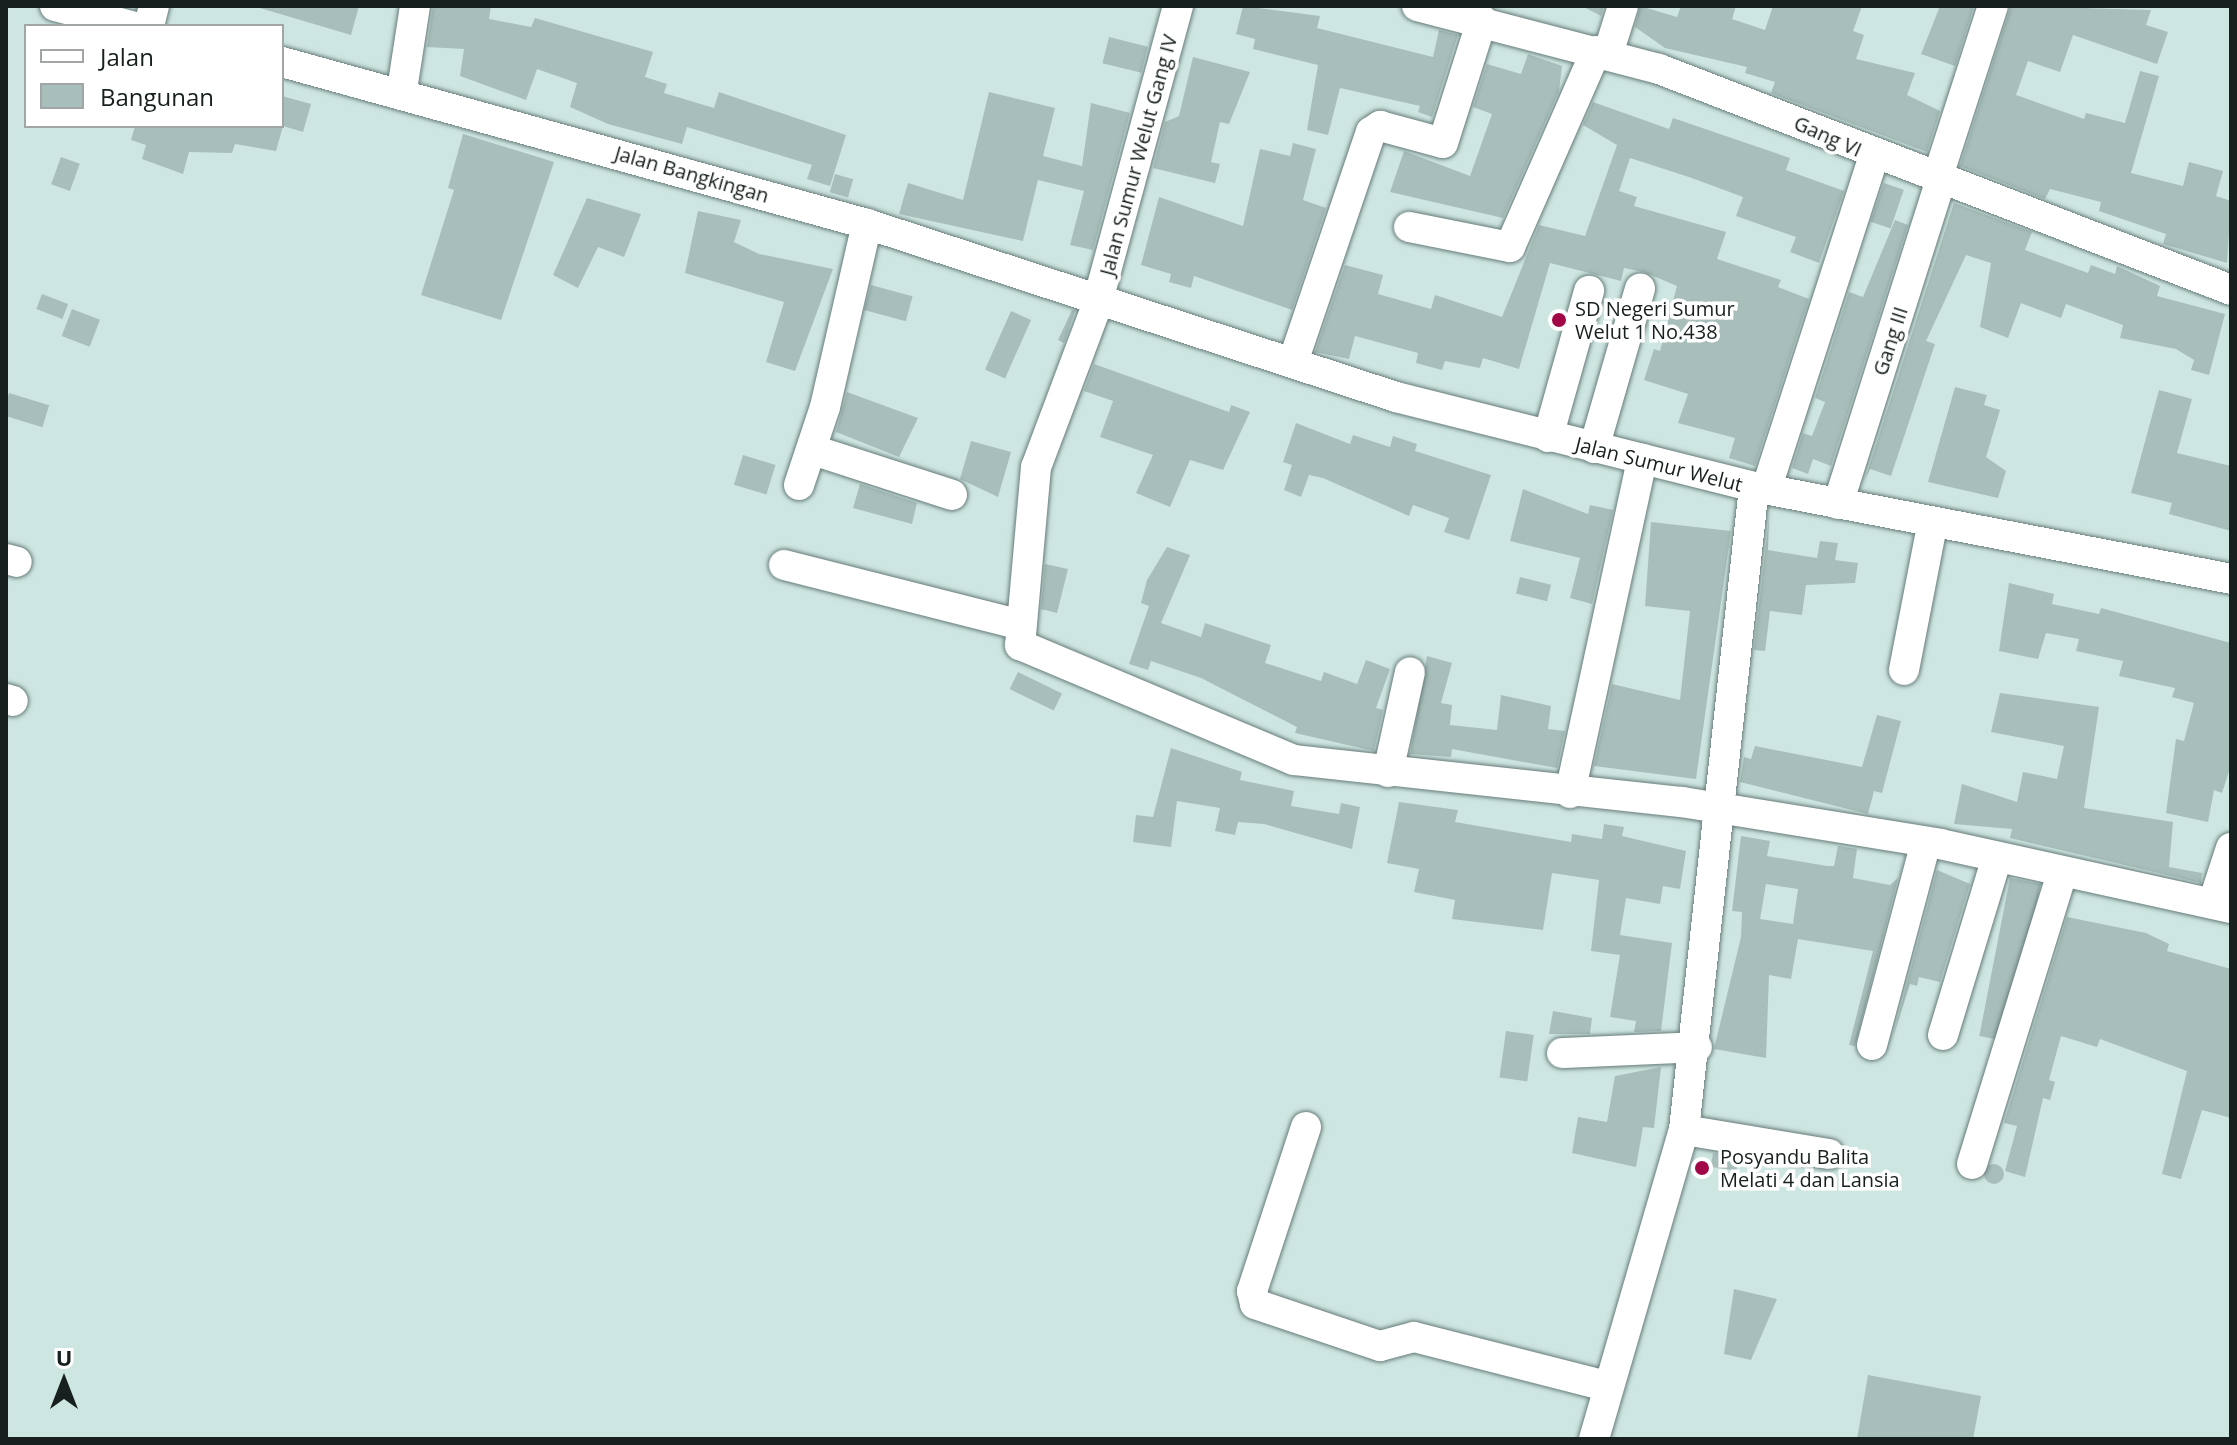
<!DOCTYPE html>
<style>
body{margin:0}
#map{position:relative;width:2237px;height:1445px;overflow:hidden;background:#cee6e2;font-family:"Open Sans",sans-serif}
div>[style]{position:absolute}
.building>*{inset:0;background:#a8bebb;transform-origin:0 0}
.round{border-radius:50%}
.roads{filter:drop-shadow(0 0 2px #677c79) drop-shadow(0 0 2px #677c79)}
.minor>*{height:30px;margin:-15px;padding:0 15px;transform-origin:15px;border-radius:15px;background:#fff}
.dots>*{width:22px;height:22px;translate:-50% -50%;box-sizing:border-box;border:4px solid #fff;border-radius:50%}
span{translate:-50% -50%;white-space:nowrap;text-align:center;line-height:1.15;-webkit-text-stroke:7px #fff;paint-order:stroke}
.street-label{font-size:20px;color:#17201f}
.poi-label{font-size:20px;color:#17201f}
.left{translate:0 -50%;text-align:left}
.frame{position:absolute;inset:0;border:8px solid #17201f;pointer-events:none}
.legend{position:absolute;left:24px;top:24px;width:260px;height:104px;box-sizing:border-box;background:#fff;border:2px solid #a2a6a5;margin:0;padding:10px 14px;list-style:none;font-size:24px;color:#17201f}
.legend li{display:flex;align-items:center;gap:16px;height:40px}
.legend b{width:40px;border:2px solid #a2a6a5}
.north{position:absolute;left:24px;top:1341px;width:80px;height:80px;-webkit-text-stroke:6px #fff;paint-order:stroke;rotate:0deg;font-size:22px;font-weight:700;line-height:32px;text-align:center;color:#17201f}
.north::after{content:'';display:block;margin:auto;width:28px;height:36px;background:#17201f;clip-path:polygon(50% 0,100% 100%,50% 72%,0 100%)}
</style>
<div id="map">
<div class="building">
<div style="clip-path:polygon(253px 6px,359px 6px,351px 35px)"></div>
<div style="clip-path:polygon(433px 6px,491px 6px,489px 19px,531px 27px,535px 18px,653px 52px,645px 77px,667px 84px,664px 93px,714px 108px,719px 92px,846px 135px,830px 186px,807px 179px,812px 165px,687px 127px,682px 144px,608px 124px,570px 107px,577px 83px,537px 69px,526px 100px,460px 76px,464px 49px,427px 47px)"></div>
<div style="clip-path:polygon(1243px 6px,1320px 16px,1317px 28px,1433px 57px,1439px 30px,1458px 35px,1432px 117px,1418px 112px,1420px 106px,1340px 88px,1328px 135px,1307px 130px,1318px 65px,1253px 49px,1255px 39px,1236px 34px)"></div>
<div style="clip-path:polygon(1582px 6px,1604px 6px,1601px 16px)"></div>
<div style="clip-path:polygon(1640px 6px,1677px 17px,1681px 6px,1736px 6px,1732px 19px,1765px 30px,1773px 6px,1862px 6px,1853px 31px,1864px 35px,1856px 59px,1915px 73px,1907px 95px,1940px 111px,1927px 152px,1771px 93px,1775px 82px,1745px 73px,1747px 67px,1665px 48px,1635px 27px)"></div>
<div style="clip-path:polygon(1940px 6px,1974px 6px,1955px 66px,1921px 54px)"></div>
<div style="clip-path:polygon(2011px 6px,2151px 10px,2146px 25px,2168px 32px,2157px 64px,2073px 35px,2060px 72px,2028px 61px,2016px 95px,2084px 119px,2086px 113px,2125px 123px,2140px 71px,2159px 76px,2131px 173px,2183px 186px,2189px 162px,2223px 171px,2216px 196px,2231px 201px,2227px 263px,2163px 244px,2166px 234px,2099px 211px,2101px 202px,2050px 189px,2045px 199px,1960px 166px)"></div>
<div style="left:1109px;top:37px;width:40px;height:27px;rotate:14deg"></div>
<div style="clip-path:polygon(1528px 54px,1562px 66px,1559px 91px,1503px 218px,1390px 192px,1404px 151px,1470px 176px,1492px 114px,1473px 107px,1487px 64px,1521px 74px)"></div>
<div style="clip-path:polygon(1193px 57px,1250px 72px,1229px 124px,1220px 122px,1211px 162px,1220px 164px,1215px 183px,1153px 168px,1165px 122px,1179px 116px)"></div>
<div style="clip-path:polygon(989px 92px,1055px 108px,1043px 156px,1082px 166px,1091px 103px,1130px 113px,1093px 250px,1070px 245px,1084px 191px,1038px 180px,1023px 241px,899px 214px,908px 183px,963px 200px)"></div>
<div style="clip-path:polygon(282px 96px,311px 104px,303px 132px,283px 126px,276px 151px,235px 144px,232px 153px,189px 152px,183px 174px,142px 159px,146px 145px,131px 140px,135px 126px,283px 126px)"></div>
<div style="clip-path:polygon(1593px 102px,1669px 129px,1673px 118px,1790px 158px,1786px 170px,1844px 191px,1819px 263px,1790px 252px,1796px 237px,1736px 216px,1743px 197px,1689px 177px,1630px 158px,1619px 191px,1637px 197px,1634px 206px,1726px 232px,1717px 259px,1781px 280px,1778px 287px,1809px 299px,1755px 466px,1729px 458px,1735px 438px,1678px 423px,1688px 394px,1644px 380px,1654px 349px,1660px 351px,1677px 286px,1644px 272px,1624px 268px,1621px 281px,1550px 263px,1519px 369px,1483px 358px,1480px 368px,1445px 361px,1442px 370px,1416px 363px,1418px 353px,1355px 336px,1349px 359px,1315px 352px,1345px 265px,1383px 275px,1378px 294px,1431px 309px,1435px 295px,1502px 317px,1539px 225px,1585px 236px,1617px 145px,1583px 125px)"></div>
<div style="clip-path:polygon(463px 134px,554px 162px,501px 320px,421px 295px,454px 190px,448px 188px)"></div>
<div style="clip-path:polygon(1293px 143px,1316px 149px,1303px 200px,1326px 208px,1292px 310px,1194px 276px,1191px 288px,1169px 282px,1171px 274px,1141px 265px,1159px 197px,1243px 226px,1260px 149px,1290px 156px)"></div>
<div style="left:61px;top:157px;width:20px;height:29px;rotate:20deg"></div>
<div style="left:835px;top:174px;width:19px;height:19px;rotate:16deg"></div>
<div style="left:1884px;top:183px;width:21px;height:41px;rotate:19deg"></div>
<div style="clip-path:polygon(587px 198px,641px 214px,624px 257px,598px 247px,578px 288px,553px 275px)"></div>
<div style="clip-path:polygon(1954px 203px,2032px 232px,2025px 250px,2088px 273px,2091px 265px,2115px 274px,2117px 266px,2160px 286px,2157px 296px,2225px 314px,2209px 375px,2191px 370px,2194px 360px,2176px 349px,2120px 338px,2123px 325px,2066px 304px,2061px 318px,2021px 303px,2008px 338px,1980px 327px,1991px 263px,1966px 255px,1926px 341px,1935px 344px,1891px 476px,1870px 469px,1865px 479px)"></div>
<div style="clip-path:polygon(698px 211px,741px 220px,734px 242px,759px 254px,833px 269px,795px 371px,766px 362px,784px 302px,685px 273px)"></div>
<div style="clip-path:polygon(1895px 220px,1908px 225px,1831px 466px,1813px 459px,1808px 474px,1792px 468px,1803px 433px,1812px 436px,1825px 402px,1815px 398px,1849px 292px,1863px 297px)"></div>
<div style="left:871px;top:285px;width:43px;height:26px;rotate:15deg"></div>
<div style="left:42px;top:294px;width:28px;height:16px;rotate:21deg"></div>
<div style="left:72px;top:309px;width:30px;height:29px;rotate:21deg"></div>
<div style="clip-path:polygon(1072px 310px,1075px 311px,1064px 343px,1058px 340px)"></div>
<div style="left:1011px;top:311px;width:22px;height:64px;rotate:24deg"></div>
<div style="clip-path:polygon(1094px 364px,1229px 412px,1231px 405px,1250px 412px,1223px 470px,1190px 460px,1170px 507px,1136px 493px,1153px 455px,1100px 437px,1113px 401px,1084px 391px)"></div>
<div style="clip-path:polygon(1955px 387px,1987px 395px,1984px 405px,2000px 410px,1986px 457px,2006px 471px,1998px 498px,1928px 482px)"></div>
<div style="clip-path:polygon(2159px 390px,2192px 399px,2177px 453px,2231px 466px,2231px 531px,2169px 514px,2172px 503px,2131px 493px)"></div>
<div style="clip-path:polygon(847px 392px,918px 418px,899px 457px,836px 432px)"></div>
<div style="left:9px;top:393px;width:42px;height:23px;rotate:17deg"></div>
<div style="clip-path:polygon(1296px 423px,1350px 444px,1353px 435px,1390px 447px,1393px 436px,1417px 444px,1415px 451px,1491px 475px,1469px 540px,1444px 532px,1449px 518px,1413px 505px,1409px 516px,1323px 478px,1309px 475px,1301px 497px,1284px 490px,1292px 465px,1283px 462px)"></div>
<div style="clip-path:polygon(971px 441px,1011px 452px,998px 497px,960px 479px)"></div>
<div style="left:743px;top:455px;width:34px;height:31px;rotate:17deg"></div>
<div style="clip-path:polygon(860px 484px,917px 503px,912px 524px,853px 508px)"></div>
<div style="clip-path:polygon(1523px 489px,1588px 514px,1590px 505px,1613px 510px,1592px 604px,1570px 598px,1580px 558px,1510px 541px)"></div>
<div style="clip-path:polygon(1769px 518px,1768px 550px,1817px 558px,1820px 541px,1838px 543px,1835px 560px,1858px 563px,1855px 583px,1806px 585px,1802px 615px,1770px 611px,1765px 651px,1754px 650px)"></div>
<div style="clip-path:polygon(1651px 522px,1731px 531px,1696px 779px,1594px 766px,1612px 684px,1680px 700px,1690px 611px,1645px 606px)"></div>
<div style="clip-path:polygon(1167px 547px,1190px 555px,1161px 623px,1201px 637px,1205px 623px,1271px 645px,1265px 663px,1321px 681px,1324px 672px,1357px 684px,1366px 660px,1390px 669px,1376px 708px,1383px 710px,1374px 751px,1295px 733px,1297px 727px,1201px 678px,1151px 661px,1148px 670px,1129px 664px,1149px 606px,1141px 603px,1147px 580px)"></div>
<div style="clip-path:polygon(1045px 564px,1068px 569px,1057px 613px,1041px 609px)"></div>
<div style="left:1520px;top:577px;width:32px;height:17px;rotate:14deg"></div>
<div style="clip-path:polygon(2009px 583px,2054px 594px,2052px 604px,2099px 614px,2101px 608px,2231px 643px,2231px 765px,2222px 793px,2214px 790px,2208px 822px,2166px 813px,2176px 739px,2184px 741px,2194px 703px,2172px 697px,2175px 688px,2119px 676px,2123px 661px,2076px 651px,2079px 639px,2046px 633px,2038px 659px,1999px 651px)"></div>
<div style="clip-path:polygon(1427px 656px,1452px 663px,1441px 703px,1452px 705px,1450px 725px,1497px 730px,1501px 695px,1551px 706px,1548px 729px,1565px 731px,1557px 768px,1452px 749px,1451px 757px,1410px 754px)"></div>
<div style="left:1018px;top:672px;width:49px;height:19px;rotate:26deg"></div>
<div style="clip-path:polygon(2000px 693px,2099px 707px,2084px 808px,2173px 822px,2169px 867px,2202px 873px,2201px 883px,2010px 838px,2012px 829px,1954px 824px,1962px 784px,2017px 802px,2023px 772px,2057px 779px,2064px 746px,1991px 732px)"></div>
<div style="clip-path:polygon(1877px 715px,1901px 721px,1882px 793px,1874px 791px,1868px 814px,1740px 782px,1744px 757px,1751px 759px,1755px 746px,1862px 767px)"></div>
<div style="clip-path:polygon(1171px 748px,1242px 772px,1240px 780px,1294px 791px,1291px 806px,1339px 814px,1341px 803px,1360px 807px,1352px 849px,1264px 824px,1238px 822px,1235px 835px,1215px 831px,1220px 808px,1177px 801px,1171px 847px,1133px 842px,1136px 815px,1153px 817px)"></div>
<div style="clip-path:polygon(1399px 802px,1458px 810px,1455px 822px,1571px 842px,1572px 834px,1602px 839px,1604px 824px,1624px 827px,1622px 836px,1686px 851px,1680px 889px,1663px 886px,1660px 904px,1626px 898px,1620px 935px,1672px 943px,1661px 1031px,1634px 1032px,1636px 1021px,1610px 1017px,1620px 955px,1591px 951px,1599px 880px,1552px 873px,1543px 930px,1452px 919px,1455px 900px,1414px 892px,1419px 869px,1387px 863px)"></div>
<div style="clip-path:polygon(evenodd,1741px 836px,1770px 841px,1767px 856px,1827px 866px,1834px 866px,1838px 846px,1857px 849px,1853px 878px,1890px 885px,1898px 878px,1855px 1046px,1849px 1045px,1873px 951px,1798px 939px,1791px 979px,1769px 975px,1766px 1058px,1714px 1049px,1741px 937px,1742px 912px,1732px 911px,1741px 836px,1766px 884px,1798px 889px,1793px 924px,1760px 919px,1766px 884px)"></div>
<div style="clip-path:polygon(1937px 870px,1970px 884px,1940px 982px,1919px 977px,1917px 986px,1910px 984px,1892px 1040px)"></div>
<div style="left:2010px;top:878px;width:31px;height:161px;rotate:11deg"></div>
<div style="clip-path:polygon(2067px 917px,2146px 933px,2169px 944px,2167px 951px,2231px 969px,2231px 1118px,2202px 1110px,2181px 1179px,2162px 1174px,2187px 1071px,2100px 1039px,2097px 1047px,2061px 1036px,2049px 1080px,2055px 1082px,2050px 1100px,2043px 1098px,2025px 1177px,2005px 1171px,2017px 1126px,2004px 1123px)"></div>
<div style="clip-path:polygon(1553px 1011px,1592px 1018px,1590px 1034px,1549px 1034px)"></div>
<div style="left:1506px;top:1031px;width:28px;height:47px;rotate:8deg"></div>
<div style="clip-path:polygon(1661px 1067px,1654px 1128px,1643px 1127px,1636px 1167px,1572px 1153px,1578px 1117px,1607px 1122px,1615px 1076px)"></div>
<div style="left:1713px;top:1153px;width:26px;height:14px;rotate:9deg"></div>
<div class="round" style="left:1984px;top:1164px;width:20px;height:20px"></div>
<div style="clip-path:polygon(1734px 1289px,1777px 1299px,1751px 1360px,1724px 1354px)"></div>
<div style="clip-path:polygon(1868px 1375px,1981px 1396px,1973px 1439px,1857px 1439px)"></div>
</div>
<div class="roads">
<div class="minor">
<div style="left:55px;top:6px;width:79px;rotate:14.7deg"></div>
<div style="left:1178px;top:6px;width:310px;rotate:105.2deg"></div>
<div style="left:1097px;top:305px;width:173px;rotate:110.6deg"></div>
<div style="left:1036px;top:467px;width:179px;rotate:95.1deg"></div>
<div style="left:1020px;top:645px;width:297px;rotate:22.8deg"></div>
<div style="left:1294px;top:760px;width:390px;rotate:6.2deg"></div>
<div style="left:1682px;top:802px;width:261px;rotate:9.2deg"></div>
<div style="left:1940px;top:844px;width:298px;rotate:12.4deg"></div>
<div style="left:1417px;top:6px;width:250px;rotate:14.6deg"></div>
<div style="left:1659px;top:69px;width:613px;rotate:21.12deg"></div>
<div style="left:149px;top:26px;width:21px;rotate:-76deg"></div>
<div style="left:1608px;top:54px;width:50px;rotate:-72.6deg"></div>
<div style="left:282px;top:62px;width:607px;rotate:15.48deg"></div>
<div style="left:867px;top:224px;width:557px;rotate:18.11deg"></div>
<div style="left:1396px;top:397px;width:369px;rotate:14.1deg"></div>
<div style="left:1754px;top:487px;width:486px;rotate:10.9deg"></div>
<div style="left:402px;top:90px;width:85px;rotate:-81.2deg"></div>
<div style="left:1938px;top:176px;width:179px;rotate:-72.1deg"></div>
<div style="left:1409px;top:227px;width:103px;rotate:11.2deg"></div>
<div style="left:1510px;top:247px;width:214px;rotate:-66.3deg"></div>
<div style="left:1293px;top:362px;width:243px;rotate:-71.3deg"></div>
<div style="left:1371px;top:132px;width:11px;rotate:-34deg"></div>
<div style="left:1380px;top:126px;width:65px;rotate:15.1deg"></div>
<div style="left:1443px;top:143px;width:129px;rotate:-72.4deg"></div>
<div style="left:1548px;top:437px;width:152px;rotate:-74.3deg"></div>
<div style="left:1594px;top:448px;width:166px;rotate:-73.9deg"></div>
<div style="left:813px;top:450px;width:146px;rotate:17.9deg"></div>
<div style="left:799px;top:485px;width:82px;rotate:-71.6deg"></div>
<div style="left:825px;top:407px;width:188px;rotate:-77.1deg"></div>
<div style="left:1766px;top:490px;width:351px;rotate:-72.1deg"></div>
<div style="left:1838px;top:504px;width:343px;rotate:-72.4deg"></div>
<div style="left:6px;top:559px;width:11px;rotate:15deg"></div>
<div style="left:784px;top:565px;width:240px;rotate:14.2deg"></div>
<div style="left:1904px;top:670px;width:147px;rotate:-79deg"></div>
<div style="left:6px;top:699px;width:7px;rotate:16deg"></div>
<div style="left:1388px;top:772px;width:102px;rotate:-77.6deg"></div>
<div style="left:1570px;top:793px;width:342px;rotate:-77.8deg"></div>
<div style="left:2213px;top:903px;width:58px;rotate:-71.9deg"></div>
<div style="left:1943px;top:1035px;width:186px;rotate:-73.1deg"></div>
<div style="left:1872px;top:1045px;width:210px;rotate:-75.1deg"></div>
<div style="left:1562px;top:1053px;width:135px;rotate:-2.5deg"></div>
<div style="left:1306px;top:1127px;width:173px;rotate:108.2deg"></div>
<div style="left:1252px;top:1291px;width:13px;rotate:77deg"></div>
<div style="left:1255px;top:1304px;width:132px;rotate:18.6deg"></div>
<div style="left:1380px;top:1346px;width:35px;rotate:-15deg"></div>
<div style="left:1414px;top:1337px;width:198px;rotate:14.3deg"></div>
<div style="left:1684px;top:1130px;width:147px;rotate:9.4deg"></div>
<div style="left:1972px;top:1164px;width:305px;rotate:-72.8deg"></div>
<div style="left:1594px;top:1439px;width:322px;rotate:-73.8deg"></div>
<div style="left:1684px;top:1130px;width:647px;rotate:-83.79deg"></div>
</div>
</div>
<div class="dots">
<div style="left:1559px;top:320px;background:#a10848"></div>
<div style="left:1702px;top:1168px;background:#a10848"></div>
</div>
<div class="street-label">
<span style="left:1828px;top:136px;rotate:24deg">Gang VI</span>
<span style="left:1138px;top:155px;rotate:-75deg">Jalan Sumur Welut Gang IV</span>
<span style="left:692px;top:174px;rotate:16deg">Jalan Bangkingan</span>
<span style="left:1890px;top:341px;rotate:-72deg">Gang III</span>
<span style="left:1659px;top:464px;rotate:14deg">Jalan Sumur Welut</span>
</div>
<div class="poi-label">
<span class="left" style="left:1575px;top:320px">SD Negeri Sumur<br>Welut 1 No.438</span>
<span class="left" style="left:1720px;top:1168px">Posyandu Balita<br>Melati 4 dan Lansia</span>
</div>
<div class="frame"></div>
<ul class="legend">
<li><b style="height:10px;background:#fff"></b>Jalan</li>
<li><b style="height:22px;background:#a8bebb"></b>Bangunan</li>
</ul>
<div class="north">U</div>
</div>
